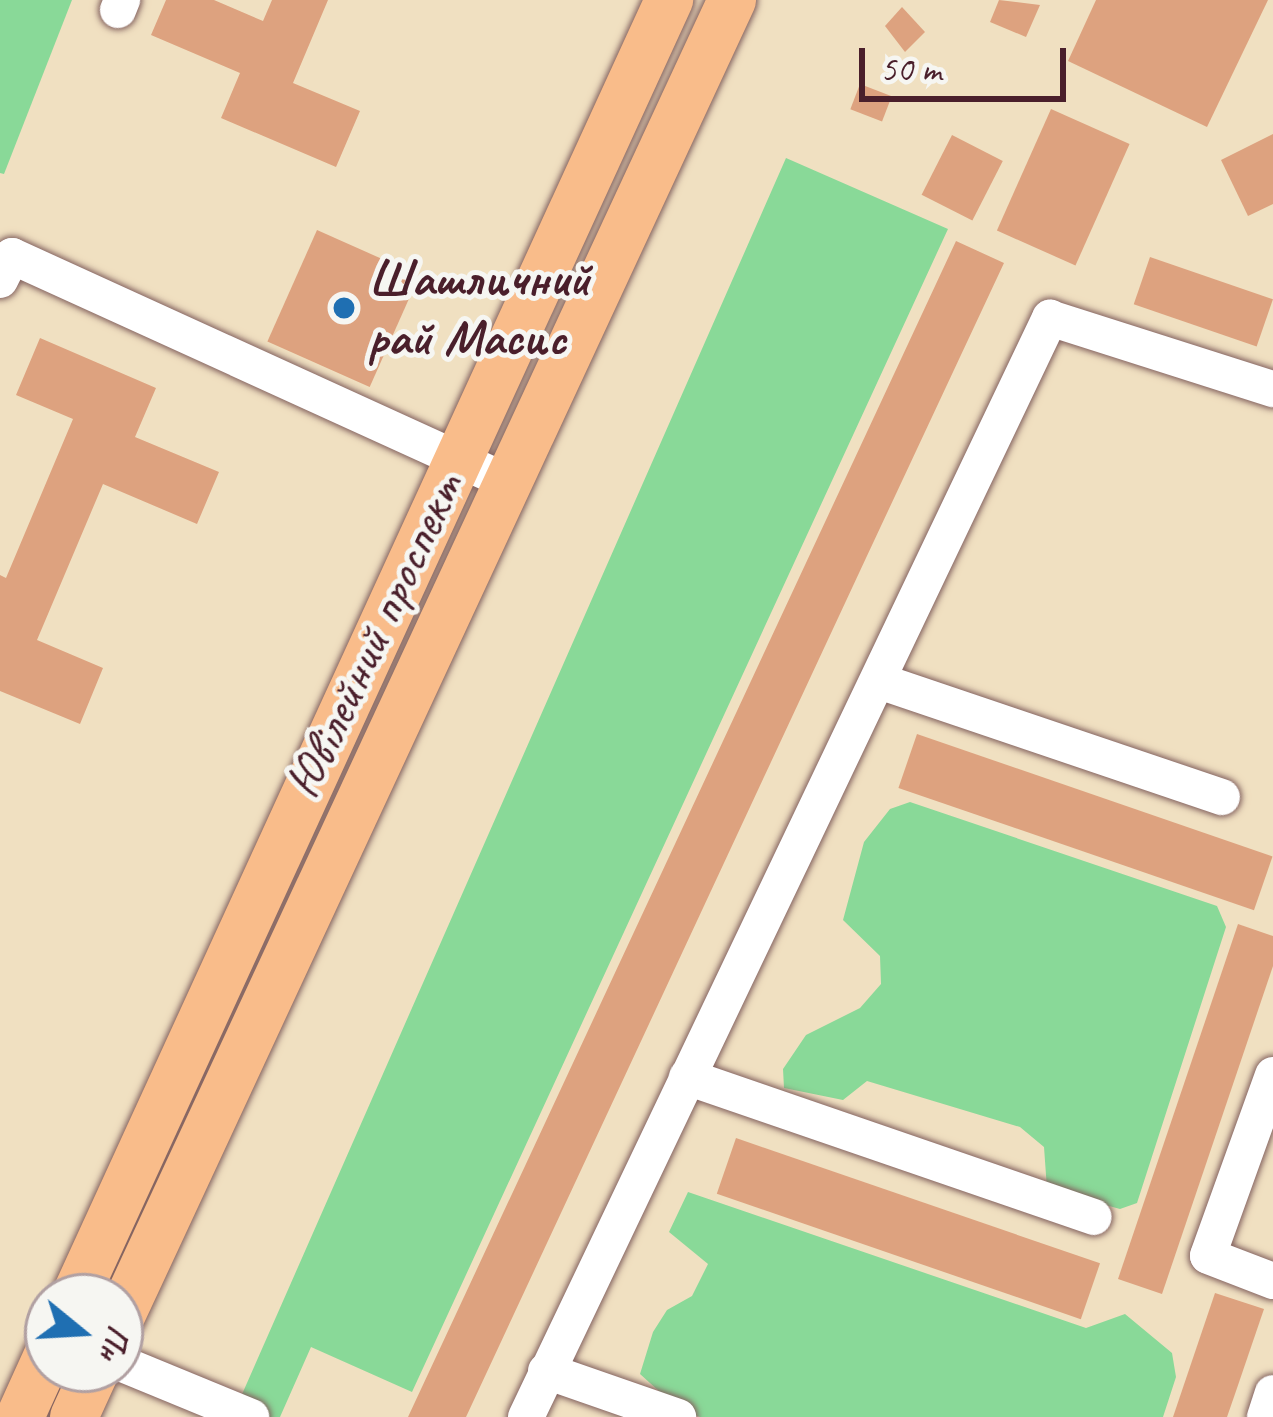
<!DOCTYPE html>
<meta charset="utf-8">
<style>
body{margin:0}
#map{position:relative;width:1273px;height:1417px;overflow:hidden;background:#f0e0c1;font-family:Caveat,sans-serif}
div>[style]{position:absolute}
.green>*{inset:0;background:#89d998}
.building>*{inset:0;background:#dda27f;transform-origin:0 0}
.roads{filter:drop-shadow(0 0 3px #846360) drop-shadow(0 0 3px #846360)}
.minor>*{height:36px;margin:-18px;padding:0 18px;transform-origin:18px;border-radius:18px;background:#fff}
.major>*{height:48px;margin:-24px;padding:0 24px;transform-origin:24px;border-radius:24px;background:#f9bc8a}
.dots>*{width:33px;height:33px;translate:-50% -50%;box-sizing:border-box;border:6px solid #f6f6f2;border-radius:50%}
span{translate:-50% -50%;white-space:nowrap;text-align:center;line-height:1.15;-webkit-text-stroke:10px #f6f6f2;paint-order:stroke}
.poi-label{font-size:51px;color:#4a1f2b;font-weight:700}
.left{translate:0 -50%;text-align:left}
.street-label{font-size:51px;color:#4a1f2b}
.north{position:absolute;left:24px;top:1273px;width:120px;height:120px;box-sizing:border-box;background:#f6f6f2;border:3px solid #b1a0a2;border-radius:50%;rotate:108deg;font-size:33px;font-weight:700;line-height:48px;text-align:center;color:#4a1f2b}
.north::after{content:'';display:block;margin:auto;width:42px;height:54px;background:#1f6fb2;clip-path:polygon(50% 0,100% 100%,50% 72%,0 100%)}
.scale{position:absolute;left:859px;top:48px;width:207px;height:54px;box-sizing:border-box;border:6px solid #4a1f2b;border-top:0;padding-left:15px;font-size:36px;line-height:42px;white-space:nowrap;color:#4a1f2b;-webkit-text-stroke:9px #f6f6f2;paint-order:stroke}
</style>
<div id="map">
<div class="green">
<div style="clip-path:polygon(0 0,72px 0,4px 174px,0 173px)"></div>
<div style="clip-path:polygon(786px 158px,948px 229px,412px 1392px,311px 1347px,280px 1417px,232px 1417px)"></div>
<div style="clip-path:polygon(910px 802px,1217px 906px,1226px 927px,1137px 1203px,1120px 1209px,1047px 1189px,1044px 1147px,1020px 1127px,867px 1081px,843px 1100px,784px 1088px,783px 1069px,806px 1035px,860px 1008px,881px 984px,880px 956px,843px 920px,864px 842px,890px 809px)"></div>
<div style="clip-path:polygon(688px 1192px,1086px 1328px,1125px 1314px,1172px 1353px,1176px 1377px,1163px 1417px,700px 1417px,680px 1410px,640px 1374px,653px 1332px,667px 1310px,692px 1296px,708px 1264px,669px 1232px)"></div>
</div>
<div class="building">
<div style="clip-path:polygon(166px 0,214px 0,263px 21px,272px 0,328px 0,293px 83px,360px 111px,336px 167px,221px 118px,240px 73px,151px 35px)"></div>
<div style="clip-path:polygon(999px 0,1040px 5px,1026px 37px,990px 22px)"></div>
<div style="clip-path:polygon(1096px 0,1268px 0,1207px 127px,1068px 61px)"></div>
<div style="clip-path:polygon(902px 7px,925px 32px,905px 52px,885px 26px)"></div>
<div style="left:860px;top:84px;width:34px;height:27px;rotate:21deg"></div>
<div style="left:1051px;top:109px;width:86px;height:133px;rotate:24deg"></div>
<div style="clip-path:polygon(1273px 134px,1273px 204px,1248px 216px,1221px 160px)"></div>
<div style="left:952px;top:135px;width:57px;height:67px;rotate:27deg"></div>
<div style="left:317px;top:230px;width:112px;height:122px;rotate:24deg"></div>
<div style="clip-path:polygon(956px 241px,1004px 263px,866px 558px,466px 1417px,408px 1417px)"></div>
<div style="left:1150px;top:257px;width:130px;height:50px;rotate:19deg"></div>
<div style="clip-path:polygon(40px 338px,156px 388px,135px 437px,219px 472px,197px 524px,103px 484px,37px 640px,103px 668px,80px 724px,0 691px,0 575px,6px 578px,73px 419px,16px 395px)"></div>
<div style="left:917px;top:734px;width:376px;height:57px;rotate:19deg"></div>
<div style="clip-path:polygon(1238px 924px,1273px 936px,1273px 966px,1162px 1294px,1118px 1279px)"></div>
<div style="left:736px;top:1138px;width:385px;height:59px;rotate:19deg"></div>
<div style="clip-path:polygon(1215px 1293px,1264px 1309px,1235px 1394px,1227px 1417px,1173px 1417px)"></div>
</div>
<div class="roads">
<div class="minor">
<div style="left:118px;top:10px;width:11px;rotate:-68deg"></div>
<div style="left:0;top:280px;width:27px;rotate:-63deg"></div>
<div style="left:12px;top:256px;width:545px;rotate:24.5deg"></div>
<div style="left:879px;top:681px;width:362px;rotate:18.7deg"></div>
<div style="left:1273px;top:1075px;width:192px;rotate:109.8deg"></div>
<div style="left:1208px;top:1256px;width:70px;rotate:21deg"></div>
<div style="left:687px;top:1077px;width:430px;rotate:19deg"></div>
<div style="left:120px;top:1363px;width:142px;rotate:22.4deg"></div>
<div style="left:546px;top:1371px;width:140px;rotate:19.2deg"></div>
<div style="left:526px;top:1417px;width:1218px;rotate:-64.51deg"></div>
<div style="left:1050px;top:318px;width:234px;rotate:17.7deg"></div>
<div style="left:1265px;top:1417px;width:25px;rotate:-72deg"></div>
</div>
<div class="major">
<div style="left:75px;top:1297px;width:1427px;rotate:-65.39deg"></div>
<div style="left:120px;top:1318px;width:1453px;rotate:-65.09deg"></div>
<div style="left:20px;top:1417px;width:68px;rotate:-65.7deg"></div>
<div style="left:74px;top:1417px;width:53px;rotate:-65.4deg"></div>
</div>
</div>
<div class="dots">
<div style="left:344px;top:308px;background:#1f6fb2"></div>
</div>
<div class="poi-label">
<span class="left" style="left:368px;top:308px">Шашличний<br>рай Масис</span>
</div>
<div class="street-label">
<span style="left:374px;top:635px;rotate:-65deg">Ювілейний проспект</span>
</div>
<div class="north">Пн</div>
<div class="scale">50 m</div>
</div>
